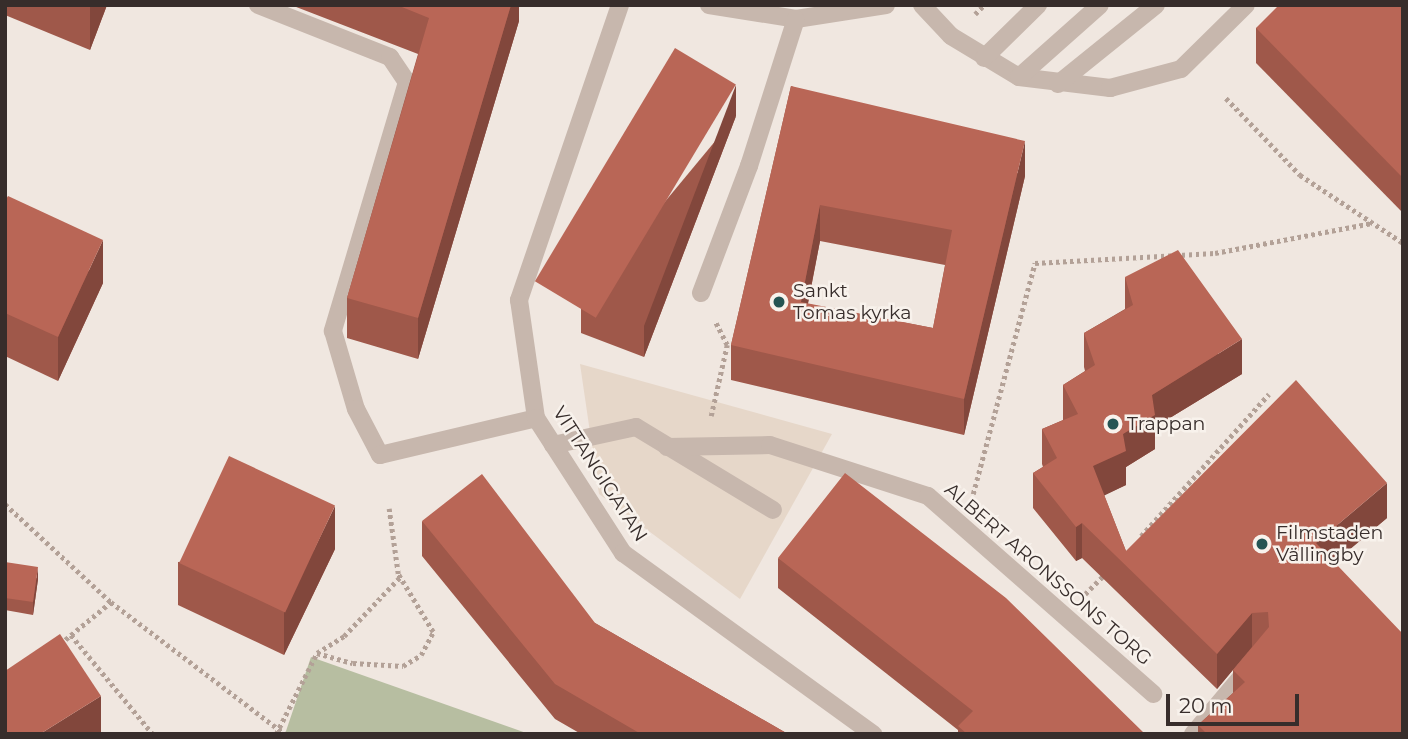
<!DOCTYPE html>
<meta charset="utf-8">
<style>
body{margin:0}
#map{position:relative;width:1408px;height:739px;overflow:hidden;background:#f0e7e0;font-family:Montserrat,sans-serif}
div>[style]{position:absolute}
.green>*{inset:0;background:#b7bea1}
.plaza>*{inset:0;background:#e6d7c9}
.path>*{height:4.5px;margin-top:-2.25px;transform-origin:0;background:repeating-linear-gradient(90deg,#b3a197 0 3.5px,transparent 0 7px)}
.minor>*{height:18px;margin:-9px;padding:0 9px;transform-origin:9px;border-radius:9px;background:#c7b7ad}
.wall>*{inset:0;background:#9f584a}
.shaded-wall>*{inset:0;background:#82473c}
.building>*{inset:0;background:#b96656;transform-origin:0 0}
.dots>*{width:19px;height:19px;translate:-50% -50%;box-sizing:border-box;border:4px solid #f8f2ec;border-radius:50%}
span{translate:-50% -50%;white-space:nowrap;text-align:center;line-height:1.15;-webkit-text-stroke:5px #f8f2ec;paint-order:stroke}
.poi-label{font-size:19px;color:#372d2b}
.left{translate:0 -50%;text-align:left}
.street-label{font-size:19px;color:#372d2b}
.frame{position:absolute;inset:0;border:7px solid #372d2b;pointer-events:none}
.scale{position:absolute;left:1166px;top:694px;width:133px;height:32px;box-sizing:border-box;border:4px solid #372d2b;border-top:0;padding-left:9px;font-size:21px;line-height:24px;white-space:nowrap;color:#372d2b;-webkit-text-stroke:5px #f8f2ec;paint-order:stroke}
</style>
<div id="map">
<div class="green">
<div style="clip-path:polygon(311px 657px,529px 734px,285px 734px)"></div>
</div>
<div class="plaza">
<div style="clip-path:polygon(580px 364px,832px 434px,740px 599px,599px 494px)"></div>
</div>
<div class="path">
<div style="left:975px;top:14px;width:13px;rotate:-45deg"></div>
<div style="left:1226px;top:98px;width:107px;rotate:46.1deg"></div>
<div style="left:1300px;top:175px;width:123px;rotate:33.4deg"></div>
<div style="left:711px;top:416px;width:73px;rotate:-77.3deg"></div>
<div style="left:727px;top:345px;width:27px;rotate:-117deg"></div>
<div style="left:973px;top:494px;width:239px;rotate:-75deg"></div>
<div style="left:1035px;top:263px;width:180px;rotate:-3.2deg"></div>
<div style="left:1215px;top:253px;width:160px;rotate:-10.8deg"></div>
<div style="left:5px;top:504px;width:144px;rotate:42.8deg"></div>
<div style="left:111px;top:602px;width:218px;rotate:37.2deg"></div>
<div style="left:1141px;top:536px;width:191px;rotate:-48deg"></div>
<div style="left:1085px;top:594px;width:30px;rotate:-45deg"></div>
<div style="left:71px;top:635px;width:129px;rotate:50.4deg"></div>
<div style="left:60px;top:644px;width:66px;rotate:-39.5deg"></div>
<div style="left:317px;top:653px;width:37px;rotate:16deg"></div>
<div style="left:353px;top:663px;width:50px;rotate:3.4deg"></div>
<div style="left:403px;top:666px;width:21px;rotate:-31deg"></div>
<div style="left:421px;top:655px;width:26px;rotate:-62deg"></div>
<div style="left:433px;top:632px;width:68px;rotate:-121.1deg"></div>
<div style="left:398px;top:574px;width:66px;rotate:-97.9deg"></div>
<div style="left:276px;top:734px;width:91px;rotate:-63.2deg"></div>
<div style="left:317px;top:653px;width:32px;rotate:-32deg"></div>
<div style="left:344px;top:636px;width:81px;rotate:-46.5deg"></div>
</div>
<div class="minor">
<div style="left:258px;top:5px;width:142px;rotate:21.5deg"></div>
<div style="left:390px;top:57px;width:30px;rotate:56deg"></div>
<div style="left:407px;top:82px;width:260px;rotate:106.6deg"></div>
<div style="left:333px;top:331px;width:81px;rotate:73.6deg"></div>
<div style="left:356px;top:409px;width:52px;rotate:62.4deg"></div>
<div style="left:380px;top:455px;width:160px;rotate:-13.3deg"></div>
<div style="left:620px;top:5px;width:312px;rotate:108.9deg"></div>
<div style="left:519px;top:300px;width:119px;rotate:81.8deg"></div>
<div style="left:536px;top:418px;width:161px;rotate:57.2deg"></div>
<div style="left:623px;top:553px;width:309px;rotate:35.9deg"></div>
<div style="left:709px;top:5px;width:88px;rotate:9.1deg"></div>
<div style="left:796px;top:19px;width:91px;rotate:-8.8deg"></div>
<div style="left:922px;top:5px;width:42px;rotate:46.9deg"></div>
<div style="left:951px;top:36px;width:79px;rotate:31.1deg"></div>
<div style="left:1019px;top:77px;width:92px;rotate:6.9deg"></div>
<div style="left:1110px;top:88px;width:73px;rotate:-15deg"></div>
<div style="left:1181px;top:69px;width:91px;rotate:-44.6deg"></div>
<div style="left:984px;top:58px;width:76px;rotate:-44.5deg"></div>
<div style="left:1019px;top:77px;width:108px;rotate:-41.6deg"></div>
<div style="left:1058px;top:84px;width:126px;rotate:-38.9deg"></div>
<div style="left:701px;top:293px;width:136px;rotate:-69.3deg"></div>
<div style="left:749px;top:166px;width:154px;rotate:-72.3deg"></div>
<div style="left:553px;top:445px;width:85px;rotate:-12.2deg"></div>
<div style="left:636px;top:427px;width:160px;rotate:31.2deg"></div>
<div style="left:667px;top:447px;width:103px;rotate:-1.1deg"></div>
<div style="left:770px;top:445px;width:166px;rotate:17.9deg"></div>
<div style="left:928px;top:496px;width:300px;rotate:41.3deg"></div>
<div style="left:1193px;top:734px;width:87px;rotate:-49.7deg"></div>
</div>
<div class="wall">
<div style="clip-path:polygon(5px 5px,107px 5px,90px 50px,5px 15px)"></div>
<div style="clip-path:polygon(291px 5px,519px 5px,519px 21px,418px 359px,347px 338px,347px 298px,418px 54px)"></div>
<div style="clip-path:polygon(1403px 5px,1403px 213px,1256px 63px,1256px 28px)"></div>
<div style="clip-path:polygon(evenodd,791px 86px,1025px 176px,964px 435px,731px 380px,731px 345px,791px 86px,820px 241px,945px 265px,933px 328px,808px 304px,820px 241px)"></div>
<div style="clip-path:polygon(736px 116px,644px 357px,581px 333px,581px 303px)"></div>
<div style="clip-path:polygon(5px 201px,103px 283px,58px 381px,5px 356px)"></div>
<div style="clip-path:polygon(1125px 277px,1242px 374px,1155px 427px,1155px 449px,1126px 467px,1126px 485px,1104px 495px,1126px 551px,1387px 518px,1334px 562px,1403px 734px,1198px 734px,1198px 725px,1233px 693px,1233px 670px,1252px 647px,1217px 689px,1082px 558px,1076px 561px,1033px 508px,1033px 473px,1043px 467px,1042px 464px,1042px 429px,1063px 420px,1063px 385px,1085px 371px,1084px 367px,1084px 333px,1125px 309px)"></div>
<div style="clip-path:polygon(422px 521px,595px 623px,788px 734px,581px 734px,555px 719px,422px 556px)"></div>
<div style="clip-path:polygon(335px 549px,284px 655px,178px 605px,178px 562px)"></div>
<div style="clip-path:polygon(778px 558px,1144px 734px,958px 734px,958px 730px,778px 588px)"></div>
<div style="clip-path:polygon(5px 562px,38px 579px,33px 615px,5px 610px)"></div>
</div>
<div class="shaded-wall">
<div style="clip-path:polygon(90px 5px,107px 5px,90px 50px)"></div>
<div style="clip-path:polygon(511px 5px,519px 5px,519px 21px,418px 359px,418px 318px)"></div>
<div style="clip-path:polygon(736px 85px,736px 116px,644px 357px,644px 326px)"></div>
<div style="clip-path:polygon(1025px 141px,1025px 176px,964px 435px,964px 399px)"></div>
<div style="clip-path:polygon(820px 205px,820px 241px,801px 338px,801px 302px)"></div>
<div style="clip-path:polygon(103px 240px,103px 283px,58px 381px,58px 337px)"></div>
<div style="clip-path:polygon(1242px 339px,1242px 374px,1155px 427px,1155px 449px,1126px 467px,1126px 485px,1093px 501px,1093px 466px,1123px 434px,1152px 395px)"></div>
<div style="clip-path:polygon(1387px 483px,1387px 518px,1316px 578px,1316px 543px)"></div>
<div style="clip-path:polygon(335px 506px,335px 549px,284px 655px,284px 612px)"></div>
<div style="clip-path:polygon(1082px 523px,1082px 558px,1076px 561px,1076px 527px)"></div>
<div style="clip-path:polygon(38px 567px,38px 579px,33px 615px,33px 602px)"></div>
<div style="clip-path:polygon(1252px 613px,1252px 647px,1217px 689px,1217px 654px)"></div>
<div style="clip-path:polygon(101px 696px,101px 734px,40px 734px)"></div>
</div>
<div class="building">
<div style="clip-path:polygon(397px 5px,511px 5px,418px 318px,347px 298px,429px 18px)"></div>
<div style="clip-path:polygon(1279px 5px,1403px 5px,1403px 178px,1256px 28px)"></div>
<div style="left:675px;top:48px;width:71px;height:272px;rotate:31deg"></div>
<div style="clip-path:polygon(evenodd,791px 86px,1025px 141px,964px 399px,731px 345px,791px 86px,820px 205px,952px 230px,933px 328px,801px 302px,820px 205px)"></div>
<div style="clip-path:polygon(8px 196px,103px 240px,58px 337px,5px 313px,5px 201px)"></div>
<div style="clip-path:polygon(1178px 250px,1242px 339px,1152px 395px,1155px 415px,1123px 434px,1126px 451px,1093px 466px,1126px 551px,1296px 380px,1387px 483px,1316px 543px,1403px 634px,1403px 734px,1207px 734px,1198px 725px,1245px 682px,1233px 670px,1269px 627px,1268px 612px,1252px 613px,1217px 654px,1082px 523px,1076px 527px,1033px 473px,1057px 458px,1042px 429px,1078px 414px,1063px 385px,1095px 365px,1084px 333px,1133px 305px,1125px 277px)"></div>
<div style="left:229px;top:456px;width:117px;height:118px;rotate:25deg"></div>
<div style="clip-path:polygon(845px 473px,1006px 598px,1144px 733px,967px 734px,958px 726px,973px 711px,778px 558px)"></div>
<div style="clip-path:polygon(482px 474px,595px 623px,788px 734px,641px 734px,555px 684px,422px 521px)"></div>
<div style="clip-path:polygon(5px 562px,38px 567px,33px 602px,5px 598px)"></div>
<div style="clip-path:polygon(60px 634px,101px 696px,40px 734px,5px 734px,5px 671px)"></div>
</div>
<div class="dots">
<div style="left:779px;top:302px;background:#255453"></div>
<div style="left:1113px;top:424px;background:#255453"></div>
<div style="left:1262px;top:544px;background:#255453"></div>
</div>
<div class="poi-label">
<span class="left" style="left:793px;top:302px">Sankt<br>Tomas kyrka</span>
<span class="left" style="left:1127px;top:424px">Trappan</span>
<span class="left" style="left:1276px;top:544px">Filmstaden<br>Vällingby</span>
</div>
<div class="street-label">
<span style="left:600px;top:474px;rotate:57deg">VITTANGIGATAN</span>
<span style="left:1048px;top:574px;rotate:41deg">ALBERT ARONSSONS TORG</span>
</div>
<div class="frame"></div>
<div class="scale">20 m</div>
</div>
